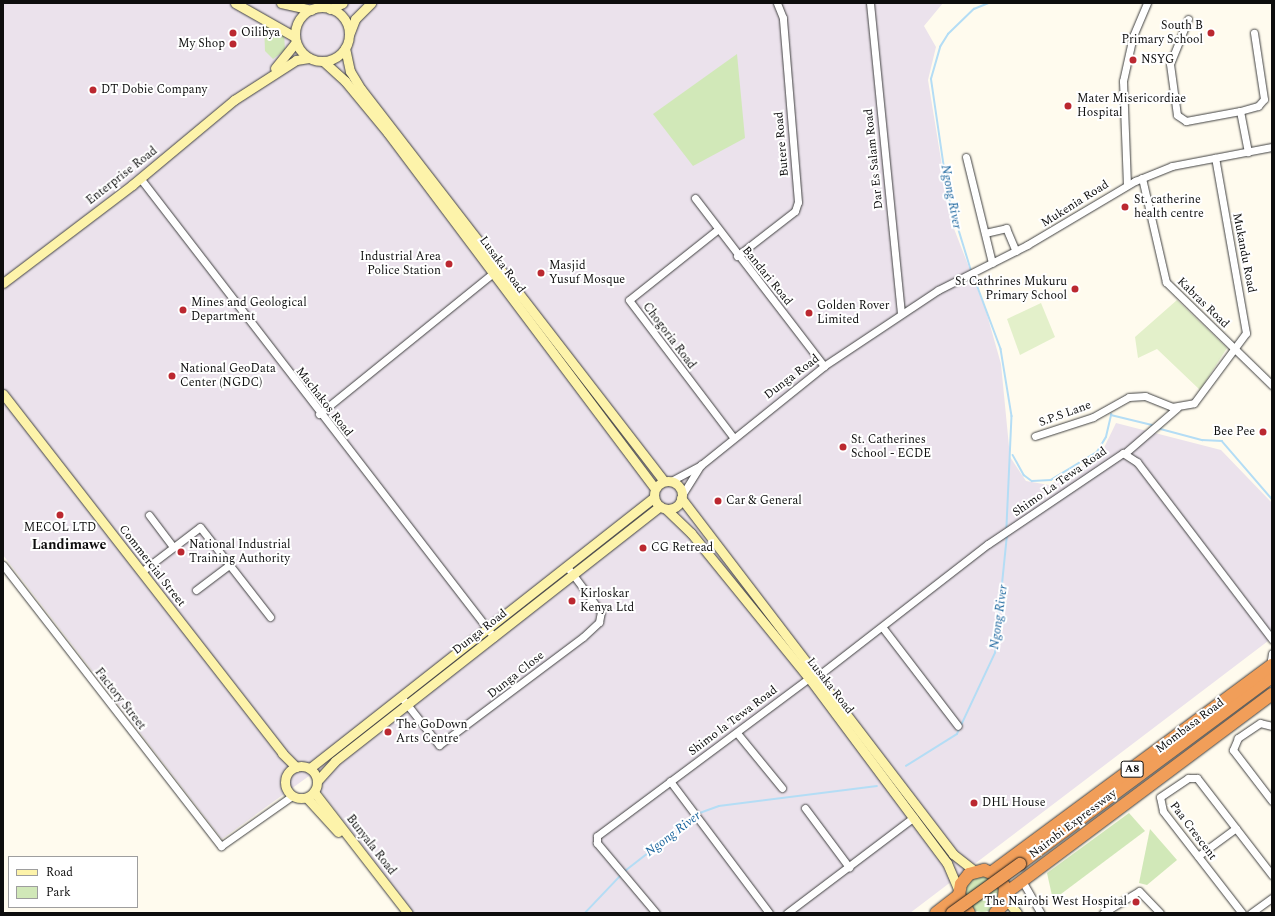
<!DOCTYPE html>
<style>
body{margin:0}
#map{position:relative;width:1275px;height:916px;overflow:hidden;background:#fffbee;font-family:Spectral,serif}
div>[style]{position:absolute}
.industrial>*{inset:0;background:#ebe2ec}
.green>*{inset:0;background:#d1e8b8}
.round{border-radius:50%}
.pitch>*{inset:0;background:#e3f0ca}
.stream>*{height:1.5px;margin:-0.75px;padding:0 0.75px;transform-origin:0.75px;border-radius:0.75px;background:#b4ddf5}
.roads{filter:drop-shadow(0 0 1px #404040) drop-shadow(0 0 1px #404040)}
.street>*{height:7px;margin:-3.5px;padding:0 3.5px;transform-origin:3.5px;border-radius:3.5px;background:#fff}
.secondary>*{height:9px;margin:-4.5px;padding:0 4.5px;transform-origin:4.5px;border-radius:4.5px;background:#fdf3aa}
.secondary>.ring{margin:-4.5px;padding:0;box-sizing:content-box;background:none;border:9px solid #fdf3aa;border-radius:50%}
.highway>*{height:12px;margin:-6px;padding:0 6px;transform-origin:6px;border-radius:6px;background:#f19e59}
.bridges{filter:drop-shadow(0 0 1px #1e1e1e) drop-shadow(0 0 1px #1e1e1e)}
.highway-bridge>*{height:12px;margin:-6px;padding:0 6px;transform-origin:6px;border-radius:6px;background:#f19e59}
.dots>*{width:11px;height:11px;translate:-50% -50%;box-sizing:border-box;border:2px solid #fff;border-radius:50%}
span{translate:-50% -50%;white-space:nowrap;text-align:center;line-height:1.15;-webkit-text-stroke:4px #fff;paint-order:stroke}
.shield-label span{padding:1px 3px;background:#fff;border:1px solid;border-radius:3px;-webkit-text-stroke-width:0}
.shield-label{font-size:11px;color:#0d0d0d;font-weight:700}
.poi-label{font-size:12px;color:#0d0d0d}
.right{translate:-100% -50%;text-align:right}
.left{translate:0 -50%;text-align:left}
.street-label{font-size:12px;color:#0d0d0d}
.water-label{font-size:13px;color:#19649d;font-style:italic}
.quarter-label{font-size:14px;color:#0d0d0d;font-weight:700}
.frame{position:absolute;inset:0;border:4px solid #0d0d0d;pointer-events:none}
.legend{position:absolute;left:8px;top:856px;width:130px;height:52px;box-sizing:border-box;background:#fff;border:1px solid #9e9e9e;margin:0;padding:5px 7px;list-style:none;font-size:12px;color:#0d0d0d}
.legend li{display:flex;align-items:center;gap:8px;height:20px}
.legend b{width:20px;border:1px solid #9e9e9e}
</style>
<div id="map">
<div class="industrial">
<div style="clip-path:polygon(3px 3px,943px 3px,924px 26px,936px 47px,928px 80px,951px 221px,986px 311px,1001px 364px,1010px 457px,1026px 481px,1049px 485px,1100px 456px,1116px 423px,1221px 450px,1272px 503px,1272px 638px,910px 913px,414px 913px,309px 776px,222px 839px,3px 555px)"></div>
</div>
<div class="green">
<div style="clip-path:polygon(264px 23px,284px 33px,285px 50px,273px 59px,265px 51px)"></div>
<div style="clip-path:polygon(737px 54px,745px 138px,693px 166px,653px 114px)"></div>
<div style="clip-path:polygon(1129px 813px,1145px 831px,1053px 900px,1047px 873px)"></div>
<div style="clip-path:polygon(1150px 829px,1177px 860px,1147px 885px,1139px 883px)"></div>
<div class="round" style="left:964px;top:876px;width:36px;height:36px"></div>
</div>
<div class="pitch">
<div style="clip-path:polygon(1177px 300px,1227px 348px,1200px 390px,1157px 349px,1138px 358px,1135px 337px)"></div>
<div style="clip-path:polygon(1041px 303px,1055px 337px,1020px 355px,1007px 319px)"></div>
</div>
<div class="stream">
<div style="left:971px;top:271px;width:78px;rotate:-107deg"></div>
<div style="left:948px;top:196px;width:118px;rotate:-98.3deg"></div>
<div style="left:931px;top:79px;width:33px;rotate:-74deg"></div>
<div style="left:940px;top:47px;width:15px;rotate:-58deg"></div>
<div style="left:948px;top:34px;width:36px;rotate:-44deg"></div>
<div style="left:974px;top:9px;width:16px;rotate:-22deg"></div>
<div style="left:973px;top:274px;width:80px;rotate:69.5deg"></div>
<div style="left:1001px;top:349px;width:68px;rotate:80.7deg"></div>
<div style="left:1012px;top:416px;width:112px;rotate:92.6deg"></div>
<div style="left:1157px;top:428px;width:47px;rotate:14.9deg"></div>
<div style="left:1202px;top:440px;width:20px;rotate:3deg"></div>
<div style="left:1222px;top:441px;width:77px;rotate:49.2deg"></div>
<div style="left:1013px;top:455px;width:23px;rotate:61deg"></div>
<div style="left:1024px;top:475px;width:10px;rotate:37deg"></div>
<div style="left:1032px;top:481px;width:19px;rotate:-3deg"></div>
<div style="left:1051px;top:480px;width:54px;rotate:-31.3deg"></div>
<div style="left:1097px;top:452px;width:17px;rotate:-59deg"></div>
<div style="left:1106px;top:437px;width:23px;rotate:-77deg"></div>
<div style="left:1111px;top:415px;width:42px;rotate:13.7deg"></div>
<div style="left:906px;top:766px;width:60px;rotate:-32.1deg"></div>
<div style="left:957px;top:734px;width:89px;rotate:-64.9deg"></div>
<div style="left:995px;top:653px;width:120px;rotate:-84.2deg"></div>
<div style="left:697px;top:814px;width:23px;rotate:-20deg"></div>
<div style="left:719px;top:806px;width:159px;rotate:-7.2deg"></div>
<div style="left:625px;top:871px;width:88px;rotate:-38deg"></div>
<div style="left:585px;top:913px;width:52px;rotate:-46.5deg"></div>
</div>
<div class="roads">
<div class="street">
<div style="left:870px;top:3px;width:311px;rotate:84.3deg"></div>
<div style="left:1188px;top:19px;width:48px;rotate:111.8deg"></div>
<div style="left:1170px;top:64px;width:51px;rotate:82.2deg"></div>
<div style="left:1177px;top:115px;width:11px;rotate:34deg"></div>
<div style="left:1186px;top:121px;width:55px;rotate:-10.5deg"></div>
<div style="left:1240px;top:111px;width:42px;rotate:79deg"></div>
<div style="left:1240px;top:111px;width:19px;rotate:-16deg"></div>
<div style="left:1258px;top:106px;width:9px;rotate:-49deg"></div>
<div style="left:1264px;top:99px;width:67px;rotate:-98.6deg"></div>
<div style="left:966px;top:157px;width:109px;rotate:76.2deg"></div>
<div style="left:140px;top:178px;width:580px;rotate:52.36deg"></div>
<div style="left:1142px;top:178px;width:107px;rotate:77deg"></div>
<div style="left:1166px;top:282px;width:148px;rotate:44.2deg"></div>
<div style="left:1127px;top:185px;width:104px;rotate:-92.2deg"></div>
<div style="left:1123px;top:81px;width:46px;rotate:-77.5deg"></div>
<div style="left:1133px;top:36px;width:36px;rotate:-67deg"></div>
<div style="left:695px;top:198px;width:212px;rotate:52.5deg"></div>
<div style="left:717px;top:230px;width:112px;rotate:141.5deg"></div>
<div style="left:629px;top:300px;width:172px;rotate:52.8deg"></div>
<div style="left:985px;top:233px;width:22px;rotate:-13deg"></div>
<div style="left:1006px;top:228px;width:25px;rotate:67deg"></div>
<div style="left:737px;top:256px;width:73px;rotate:-37.8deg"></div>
<div style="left:795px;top:211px;width:9px;rotate:-72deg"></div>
<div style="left:798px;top:202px;width:185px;rotate:-94.7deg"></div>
<div style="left:783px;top:18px;width:16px;rotate:-112deg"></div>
<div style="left:319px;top:414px;width:224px;rotate:-39deg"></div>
<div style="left:1035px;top:436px;width:61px;rotate:-18.1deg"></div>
<div style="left:1093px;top:417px;width:41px;rotate:-29.1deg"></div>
<div style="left:1129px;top:397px;width:16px;rotate:-4deg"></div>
<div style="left:1145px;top:396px;width:29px;rotate:22deg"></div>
<div style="left:1172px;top:407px;width:22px;rotate:-10deg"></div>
<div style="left:1194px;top:403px;width:87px;rotate:-53.4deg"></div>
<div style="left:1246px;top:333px;width:178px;rotate:-100deg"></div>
<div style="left:1125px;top:453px;width:69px;rotate:-40.9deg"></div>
<div style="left:671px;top:481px;width:34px;rotate:-28deg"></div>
<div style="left:701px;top:465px;width:158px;rotate:-38.8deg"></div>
<div style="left:824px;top:366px;width:137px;rotate:-33.7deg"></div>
<div style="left:938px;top:290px;width:100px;rotate:-26.8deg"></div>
<div style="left:1027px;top:245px;width:126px;rotate:-30.7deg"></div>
<div style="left:1135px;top:181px;width:40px;rotate:-22deg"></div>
<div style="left:1172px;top:166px;width:102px;rotate:-10.8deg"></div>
<div style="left:682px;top:495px;width:36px;rotate:-58deg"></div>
<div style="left:149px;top:515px;width:40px;rotate:53deg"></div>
<div style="left:3px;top:565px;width:356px;rotate:52.2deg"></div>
<div style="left:221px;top:846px;width:87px;rotate:-35.2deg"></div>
<div style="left:141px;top:572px;width:74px;rotate:-37.3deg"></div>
<div style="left:200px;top:527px;width:114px;rotate:52.1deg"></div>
<div style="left:196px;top:590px;width:41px;rotate:-37.1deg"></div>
<div style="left:883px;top:628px;width:123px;rotate:52.6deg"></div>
<div style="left:1270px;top:666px;width:13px;rotate:-81deg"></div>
<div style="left:819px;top:675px;width:214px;rotate:-37.8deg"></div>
<div style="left:988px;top:544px;width:163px;rotate:-34deg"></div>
<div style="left:1123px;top:453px;width:17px;rotate:33deg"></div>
<div style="left:1137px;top:462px;width:223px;rotate:52.7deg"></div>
<div style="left:402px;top:698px;width:60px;rotate:51.8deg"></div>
<div style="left:439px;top:745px;width:180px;rotate:-36.9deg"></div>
<div style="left:583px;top:637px;width:22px;rotate:-43deg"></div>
<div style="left:599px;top:622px;width:10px;rotate:-79deg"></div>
<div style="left:601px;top:612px;width:55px;rotate:-126.9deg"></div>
<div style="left:1272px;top:726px;width:12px;rotate:-166deg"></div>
<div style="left:1260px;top:723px;width:27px;rotate:146deg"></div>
<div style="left:1238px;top:738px;width:13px;rotate:113deg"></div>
<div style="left:1233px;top:750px;width:64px;rotate:52.6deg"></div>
<div style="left:737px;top:733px;width:71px;rotate:50.7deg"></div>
<div style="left:670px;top:781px;width:165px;rotate:53.1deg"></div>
<div style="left:805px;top:808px;width:74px;rotate:53.3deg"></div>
<div style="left:1198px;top:856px;width:47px;rotate:-36.4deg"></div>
<div style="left:1021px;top:879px;width:39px;rotate:60deg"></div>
<div style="left:656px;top:913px;width:92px;rotate:-130.1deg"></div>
<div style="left:597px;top:843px;width:7px;rotate:-90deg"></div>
<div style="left:597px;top:836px;width:264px;rotate:-36.7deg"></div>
<div style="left:787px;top:913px;width:159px;rotate:-37.1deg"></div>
<div style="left:1103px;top:913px;width:42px;rotate:-31.4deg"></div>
<div style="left:1139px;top:891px;width:30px;rotate:46deg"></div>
<div style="left:1242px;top:913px;width:129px;rotate:-127.8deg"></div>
<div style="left:1163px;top:811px;width:14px;rotate:-102deg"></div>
<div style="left:1160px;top:797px;width:34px;rotate:-34deg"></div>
<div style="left:1188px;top:778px;width:9px"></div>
<div style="left:1197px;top:778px;width:123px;rotate:52.3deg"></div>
<div style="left:1251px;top:913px;width:26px;rotate:-36deg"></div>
</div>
<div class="secondary">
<div style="left:235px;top:3px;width:69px;rotate:29.5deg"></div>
<div style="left:281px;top:3px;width:31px;rotate:13deg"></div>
<div class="ring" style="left:295px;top:7px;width:45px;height:45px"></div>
<div style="left:330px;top:9px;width:14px;rotate:-25deg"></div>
<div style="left:349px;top:35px;width:17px;rotate:-69deg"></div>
<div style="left:355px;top:19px;width:23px;rotate:-45deg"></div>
<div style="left:345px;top:48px;width:24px;rotate:78deg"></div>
<div style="left:350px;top:71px;width:21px;rotate:59deg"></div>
<div style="left:361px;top:89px;width:495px;rotate:52.3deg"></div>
<div style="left:323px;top:61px;width:30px;rotate:42deg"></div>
<div style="left:345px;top:81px;width:67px;rotate:50.4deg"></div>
<div style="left:388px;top:133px;width:444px;rotate:53.1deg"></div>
<div style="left:275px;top:68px;width:33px;rotate:-51deg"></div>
<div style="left:3px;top:283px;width:162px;rotate:-37.2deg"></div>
<div style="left:132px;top:185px;width:133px;rotate:-39.8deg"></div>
<div style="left:234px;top:100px;width:74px;rotate:-32.8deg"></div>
<div style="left:296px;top:60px;width:13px;rotate:-9deg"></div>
<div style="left:3px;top:394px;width:455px;rotate:52.1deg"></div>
<div style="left:282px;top:753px;width:20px;rotate:45deg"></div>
<div class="ring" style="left:654px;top:481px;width:19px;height:19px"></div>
<div style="left:681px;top:498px;width:448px;rotate:52.6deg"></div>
<div style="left:953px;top:854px;width:28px;rotate:38deg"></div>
<div style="left:666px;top:509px;width:35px;rotate:44deg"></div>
<div style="left:691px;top:533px;width:187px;rotate:50.9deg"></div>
<div style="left:809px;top:678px;width:231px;rotate:53.3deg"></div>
<div style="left:947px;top:863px;width:30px;rotate:67deg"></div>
<div class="ring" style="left:285px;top:766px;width:23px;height:23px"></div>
<div style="left:310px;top:768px;width:438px;rotate:-38.2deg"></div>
<div style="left:318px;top:780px;width:25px;rotate:-48deg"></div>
<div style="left:335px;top:761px;width:413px;rotate:-38.1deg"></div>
<div style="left:314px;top:792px;width:153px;rotate:52.2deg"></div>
<div style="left:307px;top:798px;width:46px;rotate:47.6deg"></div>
<div style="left:1005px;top:898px;width:19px;rotate:51deg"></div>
</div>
<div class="highway">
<div style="left:1020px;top:864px;width:314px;rotate:-36.6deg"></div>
<div style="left:992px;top:872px;width:348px;rotate:-36.5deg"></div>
<div style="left:1006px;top:893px;width:332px;rotate:-36.8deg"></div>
<div style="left:936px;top:913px;width:29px;rotate:-38deg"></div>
<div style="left:969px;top:913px;width:21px;rotate:-119deg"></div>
<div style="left:959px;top:895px;width:11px;rotate:-80deg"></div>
<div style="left:961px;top:884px;width:13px;rotate:-51deg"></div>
<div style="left:969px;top:874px;width:16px;rotate:-15deg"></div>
<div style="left:984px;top:870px;width:15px;rotate:23deg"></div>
<div style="left:998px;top:876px;width:13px;rotate:58deg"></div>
<div style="left:1005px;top:887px;width:18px;rotate:96deg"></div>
<div style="left:1003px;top:905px;width:11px;rotate:135deg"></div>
</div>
</div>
<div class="bridges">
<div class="highway-bridge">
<div style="left:952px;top:913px;width:84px;rotate:-35.8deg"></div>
</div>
</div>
<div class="dots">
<div style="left:233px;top:33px;background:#bb2830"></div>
<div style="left:1211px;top:33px;background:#bb2830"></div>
<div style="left:233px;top:44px;background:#bb2830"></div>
<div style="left:1133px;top:60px;background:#bb2830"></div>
<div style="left:93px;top:90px;background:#bb2830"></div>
<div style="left:1068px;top:106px;background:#bb2830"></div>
<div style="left:1125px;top:207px;background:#bb2830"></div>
<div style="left:449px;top:264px;background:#bb2830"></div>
<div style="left:541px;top:273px;background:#bb2830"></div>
<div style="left:1075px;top:289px;background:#bb2830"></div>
<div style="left:183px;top:310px;background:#bb2830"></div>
<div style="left:809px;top:313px;background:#bb2830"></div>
<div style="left:172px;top:376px;background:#bb2830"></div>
<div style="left:1263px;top:432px;background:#bb2830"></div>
<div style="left:843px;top:447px;background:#bb2830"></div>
<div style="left:718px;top:501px;background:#bb2830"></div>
<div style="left:60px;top:515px;background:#bb2830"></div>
<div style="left:643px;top:548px;background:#bb2830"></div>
<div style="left:181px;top:552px;background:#bb2830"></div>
<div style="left:572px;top:601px;background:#bb2830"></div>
<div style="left:388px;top:732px;background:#bb2830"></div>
<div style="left:974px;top:803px;background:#bb2830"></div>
<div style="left:1136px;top:902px;background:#bb2830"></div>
</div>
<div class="shield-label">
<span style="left:1132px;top:769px">A8</span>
</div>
<div class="poi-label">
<span class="right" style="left:1203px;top:33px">South B<br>Primary School</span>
<span class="left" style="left:241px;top:33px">Oilibya</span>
<span class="right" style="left:225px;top:44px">My Shop</span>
<span class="left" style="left:1141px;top:60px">NSYG</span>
<span class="left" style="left:101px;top:90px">DT Dobie Company</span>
<span class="left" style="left:1077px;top:106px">Mater Misericordiae<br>Hospital</span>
<span class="left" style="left:1134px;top:207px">St. catherine<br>health centre</span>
<span class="right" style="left:441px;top:264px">Industrial Area<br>Police Station</span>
<span class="left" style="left:549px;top:273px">Masjid<br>Yusuf Mosque</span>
<span class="right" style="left:1067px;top:289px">St Cathrines Mukuru<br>Primary School</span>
<span class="left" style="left:191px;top:310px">Mines and Geological<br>Department</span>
<span class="left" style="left:817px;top:313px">Golden Rover<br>Limited</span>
<span class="left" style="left:180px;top:376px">National GeoData<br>Center (NGDC)</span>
<span class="right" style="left:1255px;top:432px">Bee Pee</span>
<span class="left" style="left:851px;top:447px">St. Catherines<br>School - ECDE</span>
<span class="left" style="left:726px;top:501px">Car &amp; General</span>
<span style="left:60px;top:528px">MECOL LTD</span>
<span class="left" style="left:189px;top:552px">National Industrial<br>Training Authority</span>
<span class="left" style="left:651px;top:548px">CG Retread</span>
<span class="left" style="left:580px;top:601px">Kirloskar<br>Kenya Ltd</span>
<span class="left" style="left:396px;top:732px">The GoDown<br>Arts Centre</span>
<span class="left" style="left:982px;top:803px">DHL House</span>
<span class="right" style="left:1127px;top:902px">The Nairobi West Hospital</span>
</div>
<div class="street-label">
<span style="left:782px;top:144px;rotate:-95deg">Butere Road</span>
<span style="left:874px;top:159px;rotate:-96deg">Dar Es Salam Road</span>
<span style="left:122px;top:176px;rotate:-38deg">Enterprise Road</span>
<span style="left:1075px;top:204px;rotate:-32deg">Mukenia Road</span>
<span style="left:1244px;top:253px;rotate:79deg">Mukandu Road</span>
<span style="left:502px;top:265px;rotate:53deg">Lusaka Road</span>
<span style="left:767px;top:276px;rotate:51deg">Bandari Road</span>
<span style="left:1203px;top:303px;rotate:44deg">Kabras Road</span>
<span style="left:669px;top:336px;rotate:53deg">Chogoria Road</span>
<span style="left:792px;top:377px;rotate:-37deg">Dunga Road</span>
<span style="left:324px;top:402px;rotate:52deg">Machakos Road</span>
<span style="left:1065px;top:414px;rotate:-20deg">S.P.S Lane</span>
<span style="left:1060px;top:482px;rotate:-35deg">Shimo La Tewa Road</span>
<span style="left:152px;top:566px;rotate:52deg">Commercial Street</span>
<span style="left:480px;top:632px;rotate:-38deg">Dunga Road</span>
<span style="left:516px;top:675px;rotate:-38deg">Dunga Close</span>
<span style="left:830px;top:686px;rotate:52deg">Lusaka Road</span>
<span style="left:120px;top:699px;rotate:52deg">Factory Street</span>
<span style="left:733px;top:721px;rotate:-37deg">Shimo la Tewa Road</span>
<span style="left:1190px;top:726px;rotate:-37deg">Mombasa Road</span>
<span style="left:1073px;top:824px;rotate:-37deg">Nairobi Expressway</span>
<span style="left:1193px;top:831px;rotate:53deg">Paa Crescent</span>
<span style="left:371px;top:845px;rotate:52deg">Bunyala Road</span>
</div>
<div class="water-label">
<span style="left:951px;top:197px;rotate:79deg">Ngong River</span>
<span style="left:999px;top:617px;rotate:-82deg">Ngong River</span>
<span style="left:673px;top:834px;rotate:-37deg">Ngong River</span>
</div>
<div class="quarter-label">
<span style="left:69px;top:545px">Landimawe</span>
</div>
<div class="frame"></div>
<ul class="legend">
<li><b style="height:5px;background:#fdf3aa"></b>Road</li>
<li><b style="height:11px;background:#d1e8b8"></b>Park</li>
</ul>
</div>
